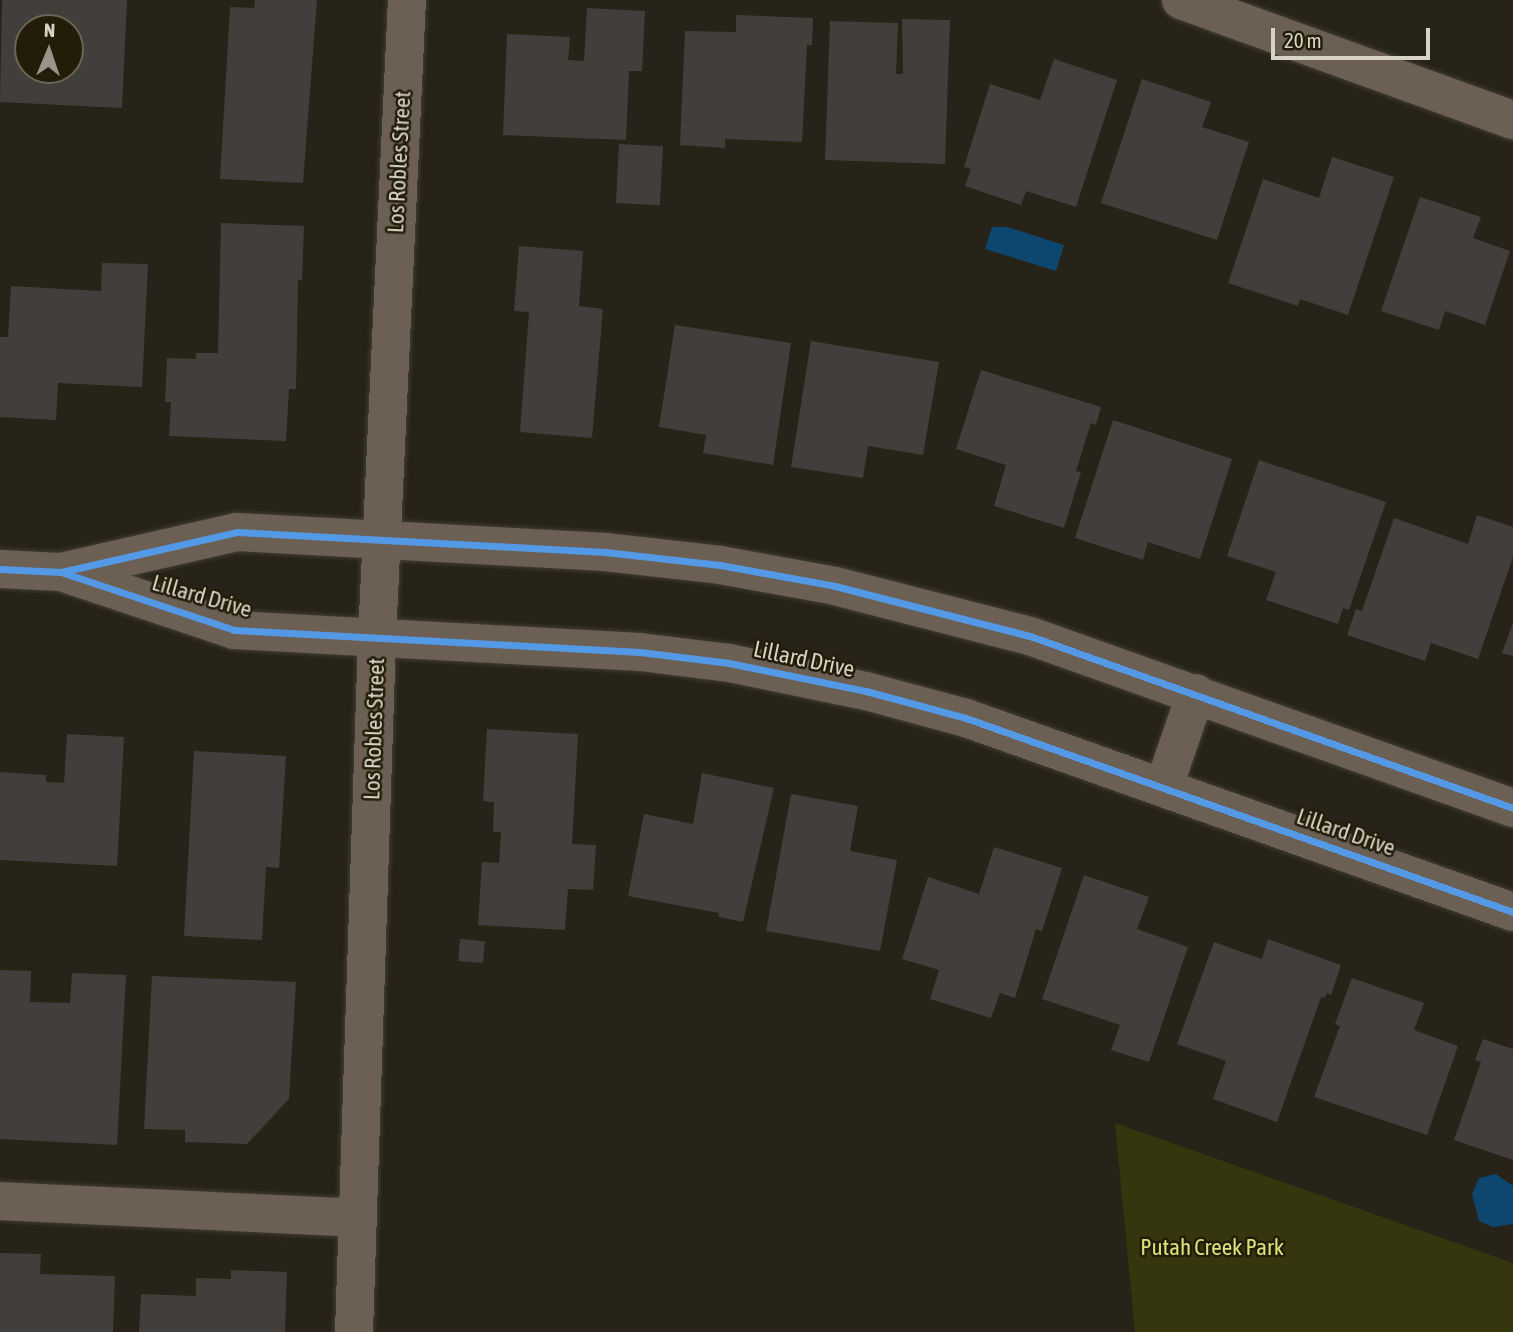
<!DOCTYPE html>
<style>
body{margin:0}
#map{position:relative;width:1513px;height:1332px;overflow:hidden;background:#272318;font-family:"Asap Condensed",sans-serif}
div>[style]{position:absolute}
.green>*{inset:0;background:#35360d}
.water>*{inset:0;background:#0d466e}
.building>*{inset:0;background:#423e3c;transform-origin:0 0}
.roads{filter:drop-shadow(0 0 2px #423e36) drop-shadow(0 0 2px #423e36)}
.minor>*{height:38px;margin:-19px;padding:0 19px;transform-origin:19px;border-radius:19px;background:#6b6053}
.cycleway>*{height:7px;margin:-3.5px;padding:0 3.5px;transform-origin:3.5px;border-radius:3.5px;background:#5399e6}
span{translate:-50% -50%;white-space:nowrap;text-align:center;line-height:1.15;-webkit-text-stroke:5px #231c09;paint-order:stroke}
.street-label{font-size:23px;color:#d8d3c7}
.park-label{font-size:23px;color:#dbe27b}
.north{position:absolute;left:14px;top:14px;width:70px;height:70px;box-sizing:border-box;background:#231c09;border:2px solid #6b6555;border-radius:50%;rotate:2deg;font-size:19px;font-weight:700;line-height:28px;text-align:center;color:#d8d3c7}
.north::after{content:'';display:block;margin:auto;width:24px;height:32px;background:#9a958a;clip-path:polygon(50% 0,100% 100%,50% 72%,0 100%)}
.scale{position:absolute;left:1271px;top:28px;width:159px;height:32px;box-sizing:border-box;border:4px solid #d8d3c7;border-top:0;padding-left:9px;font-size:21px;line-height:24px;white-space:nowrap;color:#d8d3c7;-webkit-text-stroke:5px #231c09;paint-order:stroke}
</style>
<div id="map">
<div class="green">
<div style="clip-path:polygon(1115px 1123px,1513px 1263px,1513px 1332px,1135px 1332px)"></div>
</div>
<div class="water">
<div style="clip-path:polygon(992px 227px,1007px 227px,1064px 245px,1056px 271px,985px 249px)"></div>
<div style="clip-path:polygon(1496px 1174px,1513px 1186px,1513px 1224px,1493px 1227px,1479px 1221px,1472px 1194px,1479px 1178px)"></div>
</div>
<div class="building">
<div style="clip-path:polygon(evenodd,2px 0,127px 0,122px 108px,0 102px,2px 0,28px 28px,70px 28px,70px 70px,28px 70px,28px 28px)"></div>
<div style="clip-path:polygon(255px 0,317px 0,303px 183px,220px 179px,230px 7px,254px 8px)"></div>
<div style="clip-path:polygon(587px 8px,645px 11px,642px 71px,629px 71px,626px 140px,503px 135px,507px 34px,570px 37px,568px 60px,584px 61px)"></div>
<div style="clip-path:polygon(736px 15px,813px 18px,812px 45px,807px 45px,802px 142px,725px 139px,725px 148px,680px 145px,685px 31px,736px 32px)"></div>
<div style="clip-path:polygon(902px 19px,950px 20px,945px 164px,825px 160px,830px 21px,898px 23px,896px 74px,903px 74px)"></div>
<div style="clip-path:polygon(1054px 59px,1117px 80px,1076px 207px,1026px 191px,1021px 205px,965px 186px,971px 169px,964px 167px,990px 84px,1040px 100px)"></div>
<div style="clip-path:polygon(1142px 79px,1211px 102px,1202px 127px,1249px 142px,1217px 240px,1101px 203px)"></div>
<div style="left:619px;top:144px;width:44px;height:59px;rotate:3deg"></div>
<div style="clip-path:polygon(1332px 157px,1394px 177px,1348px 315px,1300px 299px,1298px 306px,1228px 283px,1263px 179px,1319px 198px)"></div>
<div style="clip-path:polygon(1420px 197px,1481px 217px,1473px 238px,1510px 251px,1485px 325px,1445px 311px,1439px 330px,1381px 311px)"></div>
<div style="clip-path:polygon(221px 223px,304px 226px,302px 280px,298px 280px,296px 389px,289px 389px,286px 441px,169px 436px,171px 402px,165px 402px,167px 358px,196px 359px,196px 353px,218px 353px)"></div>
<div style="clip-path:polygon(519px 246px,583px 251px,579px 306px,603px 309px,592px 438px,520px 432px,529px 312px,514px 311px)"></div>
<div style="clip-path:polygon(102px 263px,148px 264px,142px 387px,58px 383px,56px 420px,0 417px,0 337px,8px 337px,11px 286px,101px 291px)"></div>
<div style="clip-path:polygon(675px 325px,791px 343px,773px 465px,703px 453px,706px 435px,659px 427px)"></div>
<div style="clip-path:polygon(811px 341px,939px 362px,923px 455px,868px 446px,863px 478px,791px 467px)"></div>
<div style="clip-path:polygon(981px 370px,1101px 407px,1096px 425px,1091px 423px,1076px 471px,1081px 472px,1064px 528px,994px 506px,1006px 465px,956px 449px)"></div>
<div style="clip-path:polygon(1113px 420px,1232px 459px,1200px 559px,1148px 542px,1143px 560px,1075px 538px)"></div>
<div style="clip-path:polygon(1259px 460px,1386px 502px,1349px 610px,1343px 608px,1338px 624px,1266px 600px,1276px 572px,1227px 556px)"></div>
<div style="clip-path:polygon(1477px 515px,1513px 527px,1513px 557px,1478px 659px,1431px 643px,1425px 661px,1347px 635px,1356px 609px,1362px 611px,1394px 518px,1468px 544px)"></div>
<div style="clip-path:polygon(1513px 623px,1513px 656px,1502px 653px)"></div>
<div style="clip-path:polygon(487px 729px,578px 734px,572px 844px,596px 845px,593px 890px,568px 889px,565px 930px,478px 925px,482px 862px,499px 863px,501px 832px,493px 832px,494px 802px,483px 801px)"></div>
<div style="clip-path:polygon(67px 734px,124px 737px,117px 866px,0 860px,0 772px,46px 775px,46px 782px,64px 783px)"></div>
<div style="clip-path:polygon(194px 751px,286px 756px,279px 868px,266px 867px,262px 940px,184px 936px)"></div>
<div style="clip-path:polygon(702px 773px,774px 788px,743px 922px,719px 917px,719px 913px,628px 896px,644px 814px,693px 824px)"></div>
<div style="clip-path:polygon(791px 794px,858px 806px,850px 851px,897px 860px,880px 951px,766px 931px)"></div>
<div style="clip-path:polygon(994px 847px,1062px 868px,1042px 931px,1036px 929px,1015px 998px,1000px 993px,991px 1018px,930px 999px,939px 970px,902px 959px,928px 877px,979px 894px)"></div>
<div style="clip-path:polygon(1084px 875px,1149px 897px,1137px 929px,1188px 947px,1149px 1062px,1111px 1050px,1120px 1025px,1042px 999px)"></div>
<div style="left:460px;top:939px;width:25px;height:22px;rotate:5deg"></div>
<div style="clip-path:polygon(1268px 939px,1341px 965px,1331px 995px,1327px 993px,1325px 998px,1321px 997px,1277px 1122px,1213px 1099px,1226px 1061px,1177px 1044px,1214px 942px,1262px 959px)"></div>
<div style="clip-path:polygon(0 970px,31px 971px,30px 1002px,70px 1003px,72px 973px,126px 975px,117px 1145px,0 1139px)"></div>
<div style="clip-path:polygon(152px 976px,296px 982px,289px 1099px,247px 1144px,185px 1142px,185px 1130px,144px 1129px)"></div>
<div style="clip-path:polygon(1352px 978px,1424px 1003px,1414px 1030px,1458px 1046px,1427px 1135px,1314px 1097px,1340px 1026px,1335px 1024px)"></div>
<div style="clip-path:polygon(1483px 1039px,1513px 1049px,1513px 1160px,1454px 1140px,1481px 1062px,1475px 1060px)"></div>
<div style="clip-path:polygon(0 1253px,41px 1254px,40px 1274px,115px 1276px,113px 1332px,0 1332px)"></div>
<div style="clip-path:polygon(231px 1270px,287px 1272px,285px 1332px,139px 1332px,141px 1294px,196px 1296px,196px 1278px,231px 1279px)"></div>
</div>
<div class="roads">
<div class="minor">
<div style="left:1181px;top:0;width:353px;rotate:19.9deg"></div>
<div style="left:0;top:569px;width:61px;rotate:2.8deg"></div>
<div style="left:61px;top:572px;width:182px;rotate:18.5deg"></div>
<div style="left:234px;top:630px;width:407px;rotate:3.1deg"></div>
<div style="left:640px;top:652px;width:90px;rotate:7deg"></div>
<div style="left:729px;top:663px;width:140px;rotate:11.6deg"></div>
<div style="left:866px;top:691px;width:104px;rotate:15.1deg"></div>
<div style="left:966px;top:718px;width:580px;rotate:19.53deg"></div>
<div style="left:61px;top:572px;width:180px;rotate:-12.8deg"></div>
<div style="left:237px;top:532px;width:369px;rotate:3.1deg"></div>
<div style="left:605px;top:552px;width:116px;rotate:6.4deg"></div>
<div style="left:720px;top:565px;width:117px;rotate:10.3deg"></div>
<div style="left:835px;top:586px;width:201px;rotate:14.4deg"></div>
<div style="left:1030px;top:636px;width:513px;rotate:19.6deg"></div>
<div style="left:1164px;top:786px;width:98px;rotate:-71deg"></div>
<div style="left:0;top:1201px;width:358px;rotate:2.7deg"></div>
<div style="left:354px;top:1332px;width:694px;rotate:-88.1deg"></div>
<div style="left:377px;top:638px;width:639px;rotate:-87.31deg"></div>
</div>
</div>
<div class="cycleway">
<div style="left:0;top:569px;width:61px;rotate:2.8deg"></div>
<div style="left:61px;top:572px;width:182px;rotate:18.5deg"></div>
<div style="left:234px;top:630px;width:407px;rotate:3.1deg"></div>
<div style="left:640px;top:652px;width:90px;rotate:7deg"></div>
<div style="left:729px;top:663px;width:140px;rotate:11.6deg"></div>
<div style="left:866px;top:691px;width:104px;rotate:15.1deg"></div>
<div style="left:966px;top:718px;width:580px;rotate:19.53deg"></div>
<div style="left:61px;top:572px;width:180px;rotate:-12.8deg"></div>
<div style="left:237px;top:532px;width:369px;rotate:3.1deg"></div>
<div style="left:605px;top:552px;width:116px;rotate:6.4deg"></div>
<div style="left:720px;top:565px;width:117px;rotate:10.3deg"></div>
<div style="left:835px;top:586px;width:201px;rotate:14.4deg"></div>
<div style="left:1030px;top:636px;width:513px;rotate:19.6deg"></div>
</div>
<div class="street-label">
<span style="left:399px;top:162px;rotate:-87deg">Los Robles Street</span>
<span style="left:202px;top:596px;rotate:16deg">Lillard Drive</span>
<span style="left:804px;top:659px;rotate:12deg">Lillard Drive</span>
<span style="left:374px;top:729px;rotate:-88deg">Los Robles Street</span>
<span style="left:1346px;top:832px;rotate:19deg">Lillard Drive</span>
</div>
<div class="park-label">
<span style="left:1212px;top:1247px">Putah Creek Park</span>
</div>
<div class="north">N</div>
<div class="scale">20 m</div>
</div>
